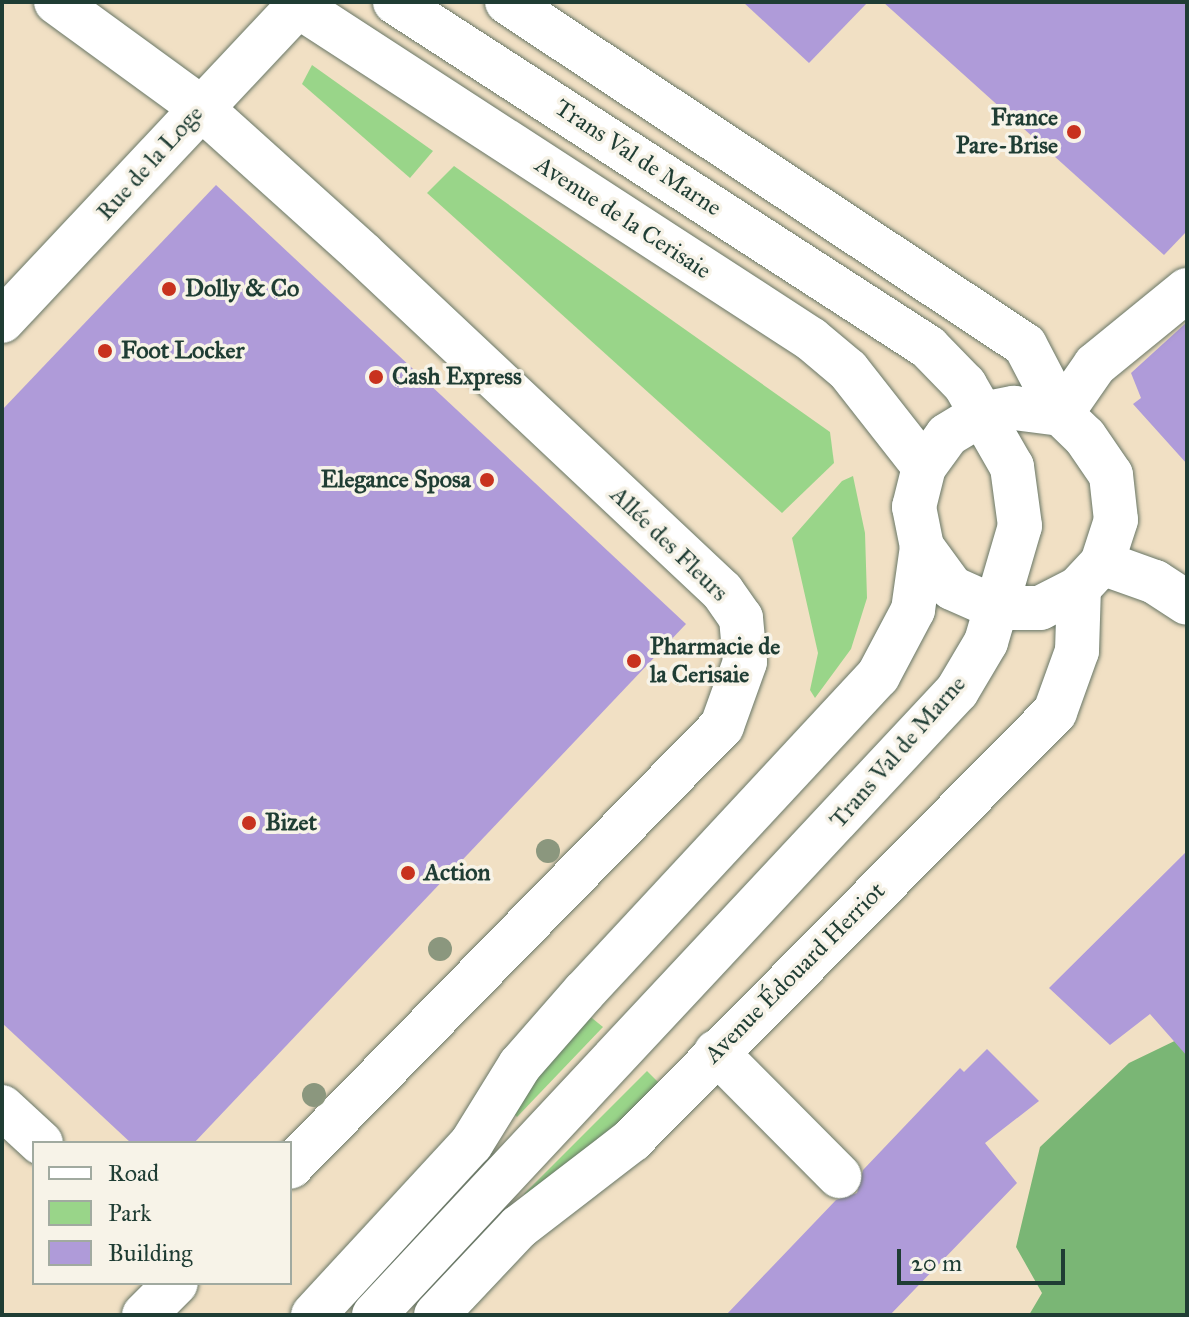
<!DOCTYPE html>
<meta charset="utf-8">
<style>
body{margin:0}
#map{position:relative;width:1189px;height:1317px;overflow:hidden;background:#f1e0c4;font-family:"IM FELL Great Primer",serif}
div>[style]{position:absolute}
.green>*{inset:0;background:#99d589}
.forest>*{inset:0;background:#7ab675}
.building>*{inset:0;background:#af9bd9}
.roads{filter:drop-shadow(0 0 2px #687666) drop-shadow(0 0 2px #687666)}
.minor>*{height:44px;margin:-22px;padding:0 22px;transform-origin:22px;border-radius:22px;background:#fff}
.trees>*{width:24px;height:24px;margin:-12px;border-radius:50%;background:#8b977e}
.dots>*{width:22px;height:22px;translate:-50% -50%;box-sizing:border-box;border:4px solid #f7f3e8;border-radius:50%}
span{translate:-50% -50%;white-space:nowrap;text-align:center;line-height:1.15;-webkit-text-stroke:7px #f7f3e8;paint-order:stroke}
.poi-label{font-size:24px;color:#1f3d34;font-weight:700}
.right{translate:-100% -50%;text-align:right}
.left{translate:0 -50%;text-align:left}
.street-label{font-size:24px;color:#1f3d34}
.frame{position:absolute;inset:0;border:4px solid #1f3d34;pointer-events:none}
.legend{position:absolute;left:32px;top:1141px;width:260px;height:144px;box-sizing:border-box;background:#f7f3e8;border:2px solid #a1aaa0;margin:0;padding:10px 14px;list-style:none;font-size:24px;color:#1f3d34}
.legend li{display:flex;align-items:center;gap:16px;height:40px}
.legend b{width:40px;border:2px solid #a1aaa0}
.scale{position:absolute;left:897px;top:1249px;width:168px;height:36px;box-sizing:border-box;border:4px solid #1f3d34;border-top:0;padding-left:10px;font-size:24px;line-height:28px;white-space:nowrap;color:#1f3d34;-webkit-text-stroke:6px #f7f3e8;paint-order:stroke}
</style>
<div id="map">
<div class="green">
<div style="clip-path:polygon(312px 65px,433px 151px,410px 178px,302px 84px)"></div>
<div style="clip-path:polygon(454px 166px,830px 432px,834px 463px,782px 513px,427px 193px)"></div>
<div style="clip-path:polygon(853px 476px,865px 533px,867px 598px,851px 649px,815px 698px,810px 690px,818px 653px,792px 538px,842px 481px)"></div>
<div style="clip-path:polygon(587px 1014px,603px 1027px,517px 1117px,511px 1111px)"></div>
<div style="clip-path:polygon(647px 1071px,663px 1087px,528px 1198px,524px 1194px)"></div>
</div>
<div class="forest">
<div style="clip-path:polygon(1187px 1035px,1187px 1315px,1029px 1315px,1042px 1293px,1016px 1247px,1040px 1147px,1129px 1063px)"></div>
</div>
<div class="building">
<div style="clip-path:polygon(743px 2px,868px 2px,809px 63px)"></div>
<div style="clip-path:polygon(883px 2px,1187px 2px,1187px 231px,1164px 255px)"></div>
<div style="clip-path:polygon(216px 185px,686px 624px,194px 1143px,131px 1143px,2px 1023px,2px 410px)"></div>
<div style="clip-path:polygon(1187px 322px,1187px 464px,1133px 404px,1141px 398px,1131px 373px)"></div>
<div style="clip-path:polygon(1187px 851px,1187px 1056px,1150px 1014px,1110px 1045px,1049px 988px)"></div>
<div style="clip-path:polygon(987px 1049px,1039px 1101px,985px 1143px,1017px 1183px,890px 1315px,726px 1315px,836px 1200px,857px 1193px,863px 1170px,960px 1068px,964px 1072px)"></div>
</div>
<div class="roads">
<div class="minor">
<div style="left:56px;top:2px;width:178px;rotate:36.1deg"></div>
<div style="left:200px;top:107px;width:218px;rotate:42deg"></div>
<div style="left:362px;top:253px;width:494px;rotate:43.2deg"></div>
<div style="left:722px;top:591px;width:33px;rotate:55deg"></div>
<div style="left:741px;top:618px;width:44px;rotate:84.8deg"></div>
<div style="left:745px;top:662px;width:68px;rotate:109.8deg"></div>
<div style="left:722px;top:726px;width:617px;rotate:134.41deg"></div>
<div style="left:292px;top:2px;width:619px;rotate:33deg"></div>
<div style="left:811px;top:339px;width:48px;rotate:40deg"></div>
<div style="left:848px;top:370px;width:123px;rotate:51.9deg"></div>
<div style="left:507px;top:2px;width:621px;rotate:33.51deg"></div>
<div style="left:1025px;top:345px;width:78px;rotate:62.4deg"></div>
<div style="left:2px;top:321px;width:438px;rotate:-46.8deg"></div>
<div style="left:1014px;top:408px;width:47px;rotate:7.3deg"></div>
<div style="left:1061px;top:414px;width:33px;rotate:44deg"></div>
<div style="left:1085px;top:437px;width:46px;rotate:55.6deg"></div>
<div style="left:1111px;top:475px;width:45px;rotate:83.7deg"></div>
<div style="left:1116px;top:520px;width:45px;rotate:108deg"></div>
<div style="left:1102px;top:563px;width:34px;rotate:133deg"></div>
<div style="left:1079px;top:588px;width:44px;rotate:152.9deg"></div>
<div style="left:1040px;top:608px;width:43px;rotate:180deg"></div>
<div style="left:997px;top:608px;width:49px;rotate:-156deg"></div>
<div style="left:952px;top:588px;width:51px;rotate:-126.2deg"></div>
<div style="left:922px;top:547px;width:41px;rotate:-101.3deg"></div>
<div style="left:914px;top:507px;width:41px;rotate:-76deg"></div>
<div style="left:924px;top:467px;width:39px;rotate:-54deg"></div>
<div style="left:947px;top:435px;width:41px;rotate:-31deg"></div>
<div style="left:982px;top:414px;width:33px;rotate:-11deg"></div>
<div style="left:1061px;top:414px;width:60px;rotate:-55.2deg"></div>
<div style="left:1095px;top:365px;width:119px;rotate:-39.2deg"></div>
<div style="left:1102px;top:563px;width:56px;rotate:19.7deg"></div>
<div style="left:1155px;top:582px;width:38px;rotate:33deg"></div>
<div style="left:716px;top:1052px;width:175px;rotate:45.2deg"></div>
<div style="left:2px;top:1107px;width:53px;rotate:42.7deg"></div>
<div style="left:144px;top:1315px;width:45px;rotate:-45deg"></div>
<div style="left:313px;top:1315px;width:233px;rotate:-47.3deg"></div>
<div style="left:471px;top:1144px;width:93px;rotate:-58.2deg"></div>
<div style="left:520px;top:1065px;width:97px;rotate:-48.8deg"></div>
<div style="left:584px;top:992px;width:432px;rotate:-47.1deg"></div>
<div style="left:878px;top:676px;width:75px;rotate:-62.1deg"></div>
<div style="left:913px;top:610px;width:64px;rotate:-81.9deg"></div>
<div style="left:374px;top:1315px;width:854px;rotate:-46.95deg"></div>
<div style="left:957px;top:691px;width:57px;rotate:-59.4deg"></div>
<div style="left:986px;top:642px;width:121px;rotate:-73.7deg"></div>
<div style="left:1020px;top:526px;width:60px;rotate:-97.7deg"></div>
<div style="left:1012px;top:467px;width:95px;rotate:-119.8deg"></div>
<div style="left:965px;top:385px;width:53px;rotate:-134.2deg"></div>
<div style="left:928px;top:347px;width:635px;rotate:-147.09deg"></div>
<div style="left:436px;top:1315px;width:121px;rotate:-46.7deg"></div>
<div style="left:519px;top:1227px;width:143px;rotate:-37.6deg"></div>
<div style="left:632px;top:1140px;width:602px;rotate:-45.34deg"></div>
<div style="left:1055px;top:712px;width:65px;rotate:-70.2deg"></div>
<div style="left:1077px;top:651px;width:63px;rotate:-88.2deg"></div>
</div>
</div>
<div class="trees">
<div style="left:548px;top:851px"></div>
<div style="left:440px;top:949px"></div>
<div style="left:314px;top:1095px"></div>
</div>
<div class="dots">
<div style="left:1074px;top:132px;background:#c8321e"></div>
<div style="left:169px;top:289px;background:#c8321e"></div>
<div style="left:105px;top:351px;background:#c8321e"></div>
<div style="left:376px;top:377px;background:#c8321e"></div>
<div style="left:487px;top:480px;background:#c8321e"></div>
<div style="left:634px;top:661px;background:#c8321e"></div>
<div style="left:249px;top:823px;background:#c8321e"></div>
<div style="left:408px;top:873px;background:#c8321e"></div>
</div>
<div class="poi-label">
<span class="right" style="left:1058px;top:132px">France<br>Pare-Brise</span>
<span class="left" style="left:185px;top:289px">Dolly &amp; Co</span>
<span class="left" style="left:121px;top:351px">Foot Locker</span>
<span class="left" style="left:392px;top:377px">Cash Express</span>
<span class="right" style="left:471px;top:480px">Elegance Sposa</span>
<span class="left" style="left:650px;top:661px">Pharmacie de<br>la Cerisaie</span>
<span class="left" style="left:265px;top:823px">Bizet</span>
<span class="left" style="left:424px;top:873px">Action</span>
</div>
<div class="street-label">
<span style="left:638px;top:158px;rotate:33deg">Trans Val de Marne</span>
<span style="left:150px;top:163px;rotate:-48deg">Rue de la Loge</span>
<span style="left:623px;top:218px;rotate:33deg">Avenue de la Cerisaie</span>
<span style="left:669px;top:544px;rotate:44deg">Allée des Fleurs</span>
<span style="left:898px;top:752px;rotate:-49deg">Trans Val de Marne</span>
<span style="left:795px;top:973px;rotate:-45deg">Avenue Édouard Herriot</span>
</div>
<div class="frame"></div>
<ul class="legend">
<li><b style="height:10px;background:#fff"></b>Road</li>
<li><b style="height:22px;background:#99d589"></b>Park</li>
<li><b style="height:22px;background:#af9bd9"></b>Building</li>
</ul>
<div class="scale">20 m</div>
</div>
